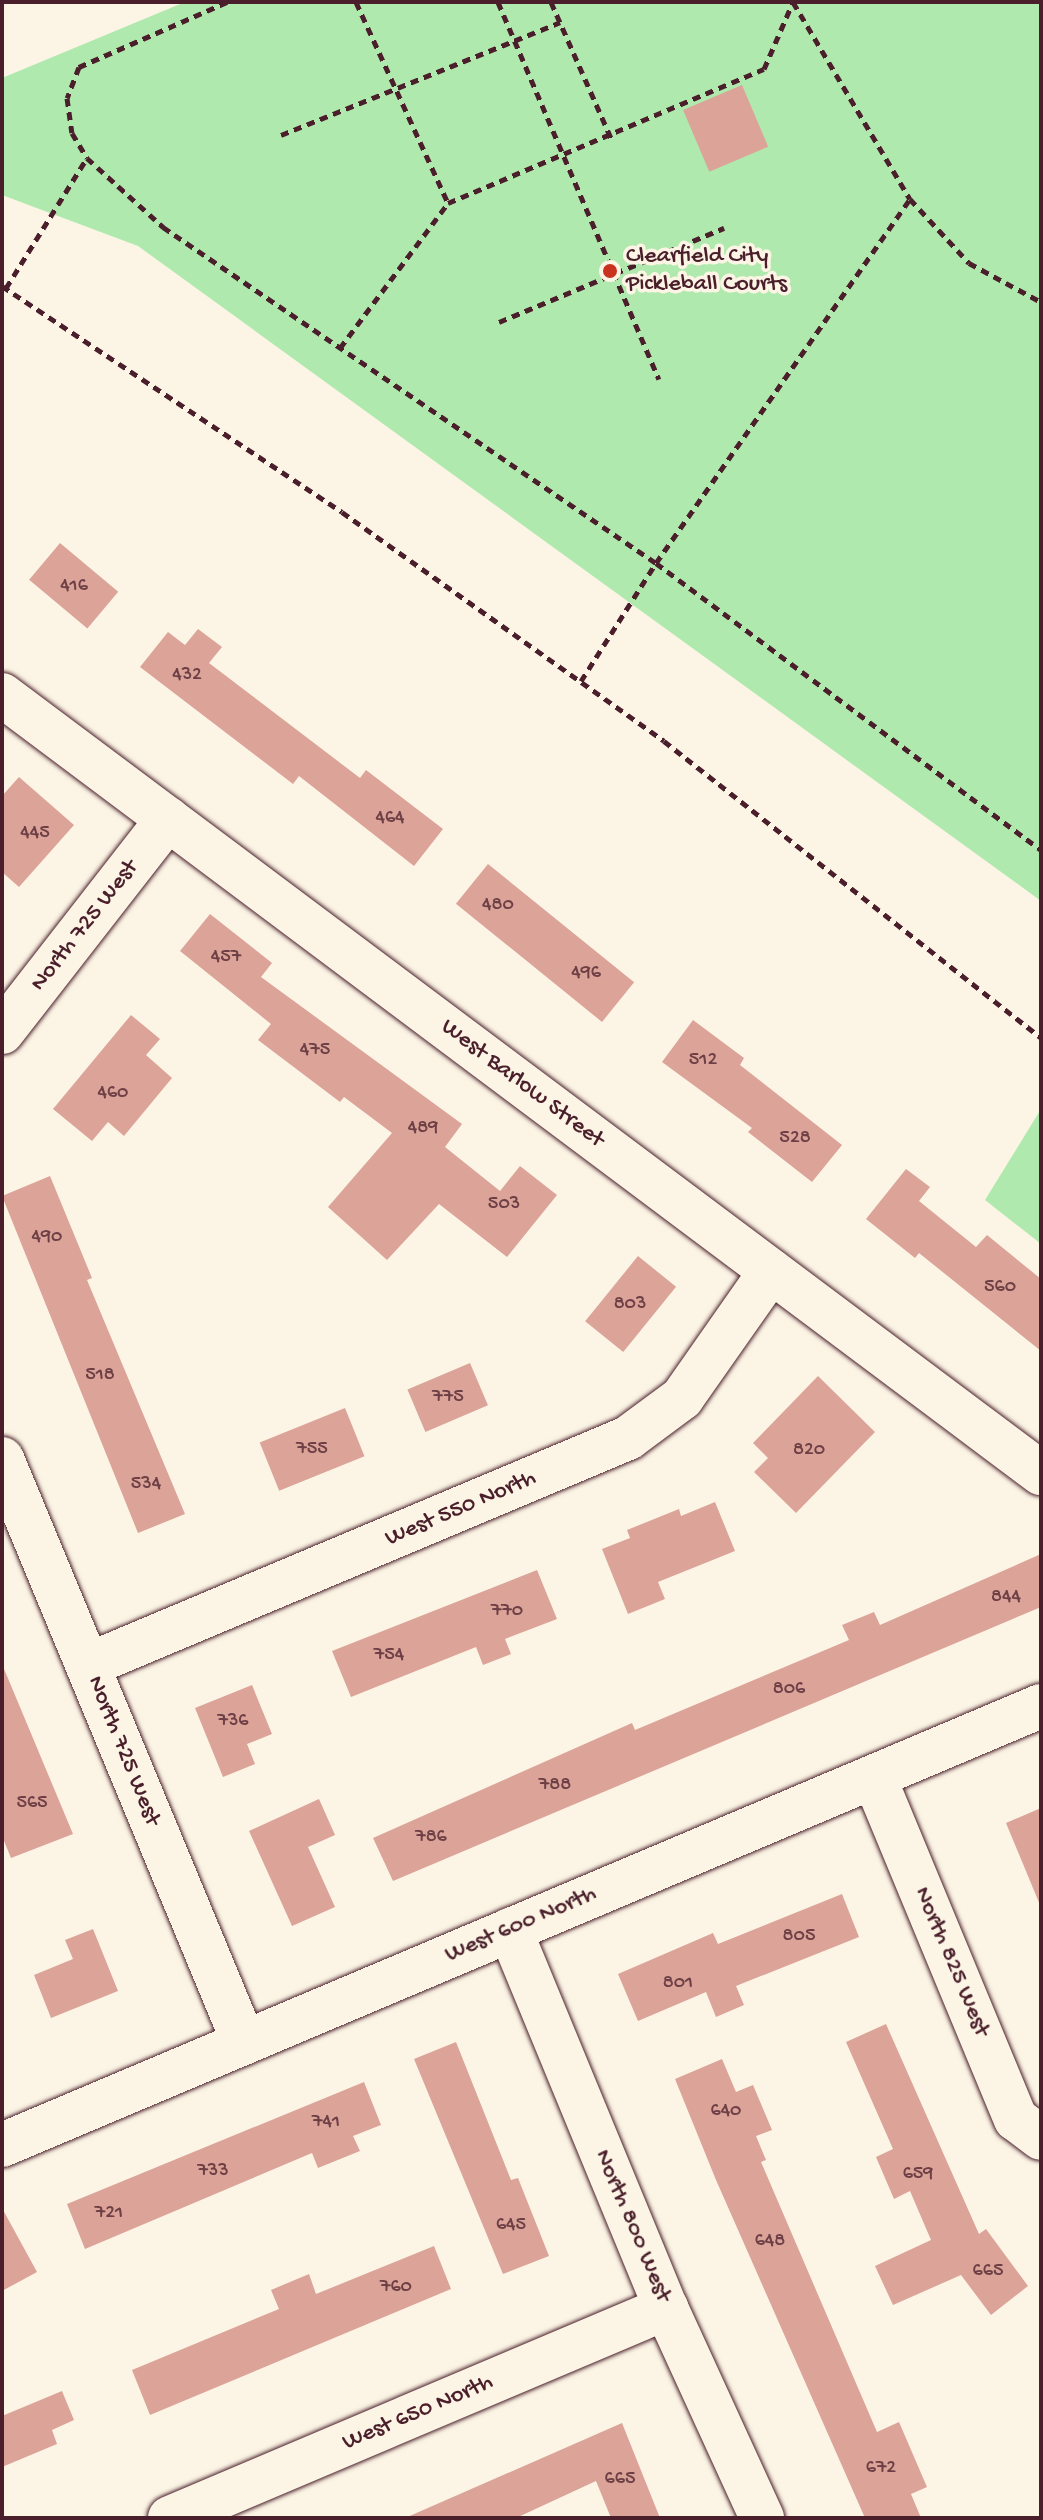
<!DOCTYPE html>
<style>
body{margin:0}
#map{position:relative;width:1043px;height:2520px;overflow:hidden;background:#fcf5e5;font-family:"Gochi Hand",sans-serif}
div>[style]{position:absolute}
.green>*{inset:0;background:#b0e9ad}
.building>*{inset:0;background:#dca399;transform-origin:0 0}
.path>*{height:5px;margin-top:-2.5px;transform-origin:0;background:repeating-linear-gradient(90deg,#4a1f2b 0 8px,transparent 0 14px)}
.roads{filter:drop-shadow(0 0 2px #4a1f2b) drop-shadow(0 0 2px #4a1f2b)}
.minor>*{height:44px;margin:-22px;padding:0 22px;transform-origin:22px;border-radius:22px;background:#fcf5e5}
.dots>*{width:22px;height:22px;translate:-50% -50%;box-sizing:border-box;border:4px solid #fcf5e5;border-radius:50%}
span{translate:-50% -50%;white-space:nowrap;text-align:center;line-height:1.15;-webkit-text-stroke:7px #fcf5e5;paint-order:stroke}
.number-label{font-size:20px;color:#6e4046}
.number-label span{-webkit-text-stroke-width:0}
.poi-label{font-size:24px;color:#4a1f2b}
.left{translate:0 -50%;text-align:left}
.street-label{font-size:24px;color:#4a1f2b}
.frame{position:absolute;inset:0;border:4px solid #4a1f2b;pointer-events:none}
</style>
<div id="map">
<div class="green">
<div style="clip-path:polygon(185px 2px,1041px 2px,1041px 901px,138px 246px,2px 195px,2px 78px)"></div>
<div style="clip-path:polygon(1041px 1109px,1041px 1244px,985px 1200px)"></div>
</div>
<div class="building">
<div style="left:742px;top:85px;width:67px;height:64px;rotate:67deg"></div>
<div style="left:60px;top:543px;width:76px;height:48px;rotate:40deg"></div>
<div style="clip-path:polygon(198px 629px,222px 647px,209px 663px,360px 778px,366px 770px,443px 829px,414px 866px,299px 776px,293px 784px,140px 667px,168px 632px,185px 645px)"></div>
<div style="clip-path:polygon(19px 777px,74px 825px,19px 887px,2px 872px,2px 796px)"></div>
<div style="left:488px;top:864px;width:188px;height:51px;rotate:39deg"></div>
<div style="clip-path:polygon(210px 914px,272px 963px,261px 977px,462px 1124px,445px 1147px,500px 1191px,520px 1166px,557px 1195px,507px 1257px,439px 1204px,387px 1260px,328px 1207px,392px 1133px,344px 1097px,340px 1102px,258px 1040px,271px 1024px,180px 951px)"></div>
<div style="clip-path:polygon(131px 1015px,160px 1039px,146px 1055px,172px 1078px,124px 1136px,108px 1122px,92px 1141px,53px 1109px)"></div>
<div style="clip-path:polygon(693px 1020px,744px 1058px,740px 1065px,842px 1145px,812px 1182px,748px 1132px,752px 1128px,662px 1062px)"></div>
<div style="clip-path:polygon(906px 1169px,930px 1187px,919px 1201px,976px 1247px,987px 1235px,1041px 1279px,1041px 1351px,919px 1253px,915px 1258px,866px 1219px)"></div>
<div style="clip-path:polygon(50px 1176px,92px 1278px,87px 1280px,185px 1514px,138px 1533px,2px 1196px)"></div>
<div style="left:638px;top:1256px;width:49px;height:84px;rotate:39deg"></div>
<div style="left:470px;top:1363px;width:46px;height:68px;rotate:67deg"></div>
<div style="clip-path:polygon(818px 1376px,875px 1432px,796px 1513px,754px 1472px,768px 1458px,753px 1443px)"></div>
<div style="left:345px;top:1408px;width:52px;height:92px;rotate:68deg"></div>
<div style="clip-path:polygon(715px 1502px,735px 1551px,658px 1582px,665px 1599px,628px 1614px,602px 1549px,630px 1538px,627px 1530px,679px 1509px,681px 1516px)"></div>
<div style="clip-path:polygon(1041px 1554px,1041px 1607px,393px 1881px,373px 1838px,632px 1723px,635px 1730px,849px 1640px,842px 1625px,874px 1612px,880px 1625px)"></div>
<div style="clip-path:polygon(537px 1570px,557px 1619px,505px 1639px,511px 1654px,483px 1665px,476px 1647px,351px 1697px,332px 1651px)"></div>
<div style="clip-path:polygon(2px 1664px,73px 1834px,11px 1858px,2px 1836px)"></div>
<div style="clip-path:polygon(252px 1685px,272px 1734px,247px 1744px,255px 1764px,223px 1777px,195px 1708px)"></div>
<div style="clip-path:polygon(319px 1799px,335px 1835px,308px 1847px,335px 1907px,292px 1926px,249px 1831px)"></div>
<div style="clip-path:polygon(1041px 1808px,1041px 1905px,1040px 1905px,1006px 1823px)"></div>
<div style="clip-path:polygon(842px 1894px,859px 1937px,736px 1986px,744px 2005px,716px 2017px,706px 1992px,638px 2021px,618px 1974px,713px 1933px,718px 1944px)"></div>
<div style="clip-path:polygon(93px 1929px,118px 1991px,51px 2018px,34px 1975px,73px 1959px,65px 1940px)"></div>
<div style="clip-path:polygon(886px 2024px,979px 2234px,986px 2229px,1028px 2286px,991px 2315px,961px 2275px,893px 2305px,875px 2266px,931px 2240px,910px 2191px,894px 2199px,876px 2157px,893px 2149px,846px 2042px)"></div>
<div style="clip-path:polygon(456px 2042px,511px 2180px,518px 2178px,549px 2256px,503px 2274px,414px 2059px)"></div>
<div style="clip-path:polygon(722px 2059px,736px 2092px,753px 2085px,772px 2130px,756px 2136px,766px 2160px,761px 2162px,877px 2432px,899px 2422px,927px 2487px,911px 2494px,921px 2518px,865px 2518px,716px 2180px,675px 2079px)"></div>
<div style="clip-path:polygon(364px 2082px,381px 2125px,353px 2136px,360px 2151px,318px 2168px,312px 2153px,85px 2249px,67px 2204px)"></div>
<div style="clip-path:polygon(2px 2208px,37px 2272px,2px 2291px)"></div>
<div style="clip-path:polygon(434px 2246px,451px 2289px,150px 2415px,132px 2370px,279px 2309px,271px 2290px,309px 2274px,316px 2294px)"></div>
<div style="clip-path:polygon(62px 2391px,74px 2420px,52px 2430px,57px 2444px,2px 2467px,2px 2416px)"></div>
<div style="clip-path:polygon(622px 2423px,660px 2518px,611px 2518px,596px 2481px,516px 2518px,405px 2518px)"></div>
</div>
<div class="path">
<div style="left:227px;top:2px;width:162px;rotate:156.3deg"></div>
<div style="left:79px;top:67px;width:33px;rotate:111deg"></div>
<div style="left:67px;top:98px;width:35px;rotate:82deg"></div>
<div style="left:72px;top:133px;width:29px;rotate:59deg"></div>
<div style="left:87px;top:158px;width:103px;rotate:42.2deg"></div>
<div style="left:163px;top:227px;width:597px;rotate:34.28deg"></div>
<div style="left:656px;top:563px;width:480px;rotate:36.7deg"></div>
<div style="left:356px;top:2px;width:221px;rotate:65.4deg"></div>
<div style="left:498px;top:2px;width:410px;rotate:66.9deg"></div>
<div style="left:551px;top:2px;width:149px;rotate:66.2deg"></div>
<div style="left:793px;top:2px;width:229px;rotate:59.3deg"></div>
<div style="left:910px;top:199px;width:87px;rotate:47.3deg"></div>
<div style="left:969px;top:263px;width:82px;rotate:28.4deg"></div>
<div style="left:281px;top:135px;width:301px;rotate:-22deg"></div>
<div style="left:2px;top:286px;width:408px;rotate:33.6deg"></div>
<div style="left:342px;top:512px;width:395px;rotate:35.4deg"></div>
<div style="left:664px;top:741px;width:480px;rotate:38.2deg"></div>
<div style="left:6px;top:288px;width:153px;rotate:-58.1deg"></div>
<div style="left:499px;top:322px;width:244px;rotate:-22.7deg"></div>
<div style="left:340px;top:348px;width:181px;rotate:-53.3deg"></div>
<div style="left:448px;top:203px;width:343px;rotate:-23deg"></div>
<div style="left:764px;top:69px;width:73px;rotate:-66.6deg"></div>
<div style="left:581px;top:681px;width:140px;rotate:-57.6deg"></div>
<div style="left:656px;top:563px;width:444px;rotate:-55.1deg"></div>
</div>
<div class="roads">
<div class="minor">
<div style="left:2px;top:695px;width:1298px;rotate:36.83deg"></div>
<div style="left:2px;top:1032px;width:270px;rotate:-52.1deg"></div>
<div style="left:2px;top:1459px;width:632px;rotate:67.49deg"></div>
<div style="left:88px;top:1665px;width:586px;rotate:-22.8deg"></div>
<div style="left:628px;top:1438px;width:67px;rotate:-36.5deg"></div>
<div style="left:682px;top:1398px;width:155px;rotate:-55deg"></div>
<div style="left:874px;top:1777px;width:370px;rotate:67.5deg"></div>
<div style="left:1016px;top:2119px;width:31px;rotate:37deg"></div>
<div style="left:510px;top:1930px;width:409px;rotate:67.6deg"></div>
<div style="left:666px;top:2308px;width:231px;rotate:65.4deg"></div>
<div style="left:2px;top:2145px;width:1128px;rotate:-22.91deg"></div>
<div style="left:170px;top:2518px;width:539px;rotate:-22.95deg"></div>
</div>
</div>
<div class="dots">
<div style="left:610px;top:271px;background:#c8321e"></div>
</div>
<div class="number-label">
<span style="left:74px;top:586px">416</span>
<span style="left:187px;top:675px">432</span>
<span style="left:390px;top:818px">464</span>
<span style="left:35px;top:833px">445</span>
<span style="left:498px;top:905px">480</span>
<span style="left:226px;top:957px">457</span>
<span style="left:586px;top:973px">496</span>
<span style="left:315px;top:1050px">475</span>
<span style="left:703px;top:1060px">512</span>
<span style="left:113px;top:1093px">460</span>
<span style="left:423px;top:1128px">489</span>
<span style="left:795px;top:1138px">528</span>
<span style="left:504px;top:1204px">503</span>
<span style="left:47px;top:1237px">490</span>
<span style="left:1000px;top:1287px">560</span>
<span style="left:630px;top:1304px">803</span>
<span style="left:100px;top:1375px">518</span>
<span style="left:448px;top:1397px">775</span>
<span style="left:312px;top:1449px">755</span>
<span style="left:809px;top:1450px">820</span>
<span style="left:146px;top:1484px">534</span>
<span style="left:1006px;top:1597px">844</span>
<span style="left:507px;top:1611px">770</span>
<span style="left:389px;top:1655px">754</span>
<span style="left:789px;top:1689px">806</span>
<span style="left:233px;top:1721px">736</span>
<span style="left:555px;top:1785px">788</span>
<span style="left:32px;top:1803px">565</span>
<span style="left:431px;top:1837px">786</span>
<span style="left:799px;top:1936px">805</span>
<span style="left:678px;top:1983px">801</span>
<span style="left:726px;top:2111px">640</span>
<span style="left:326px;top:2122px">741</span>
<span style="left:213px;top:2171px">733</span>
<span style="left:918px;top:2174px">659</span>
<span style="left:109px;top:2213px">721</span>
<span style="left:511px;top:2225px">645</span>
<span style="left:770px;top:2241px">648</span>
<span style="left:988px;top:2271px">665</span>
<span style="left:396px;top:2287px">760</span>
<span style="left:881px;top:2468px">672</span>
<span style="left:620px;top:2479px">665</span>
</div>
<div class="poi-label">
<span class="left" style="left:626px;top:271px">Clearfield City<br>Pickleball Courts</span>
</div>
<div class="street-label">
<span style="left:85px;top:926px;rotate:-52deg">North 725 West</span>
<span style="left:522px;top:1084px;rotate:37deg">West Barlow Street</span>
<span style="left:461px;top:1509px;rotate:-23deg">West 550 North</span>
<span style="left:123px;top:1751px;rotate:68deg">North 725 West</span>
<span style="left:521px;top:1925px;rotate:-23deg">West 600 North</span>
<span style="left:951px;top:1962px;rotate:67deg">North 825 West</span>
<span style="left:632px;top:2226px;rotate:67deg">North 800 West</span>
<span style="left:418px;top:2413px;rotate:-23deg">West 650 North</span>
</div>
<div class="frame"></div>
</div>
